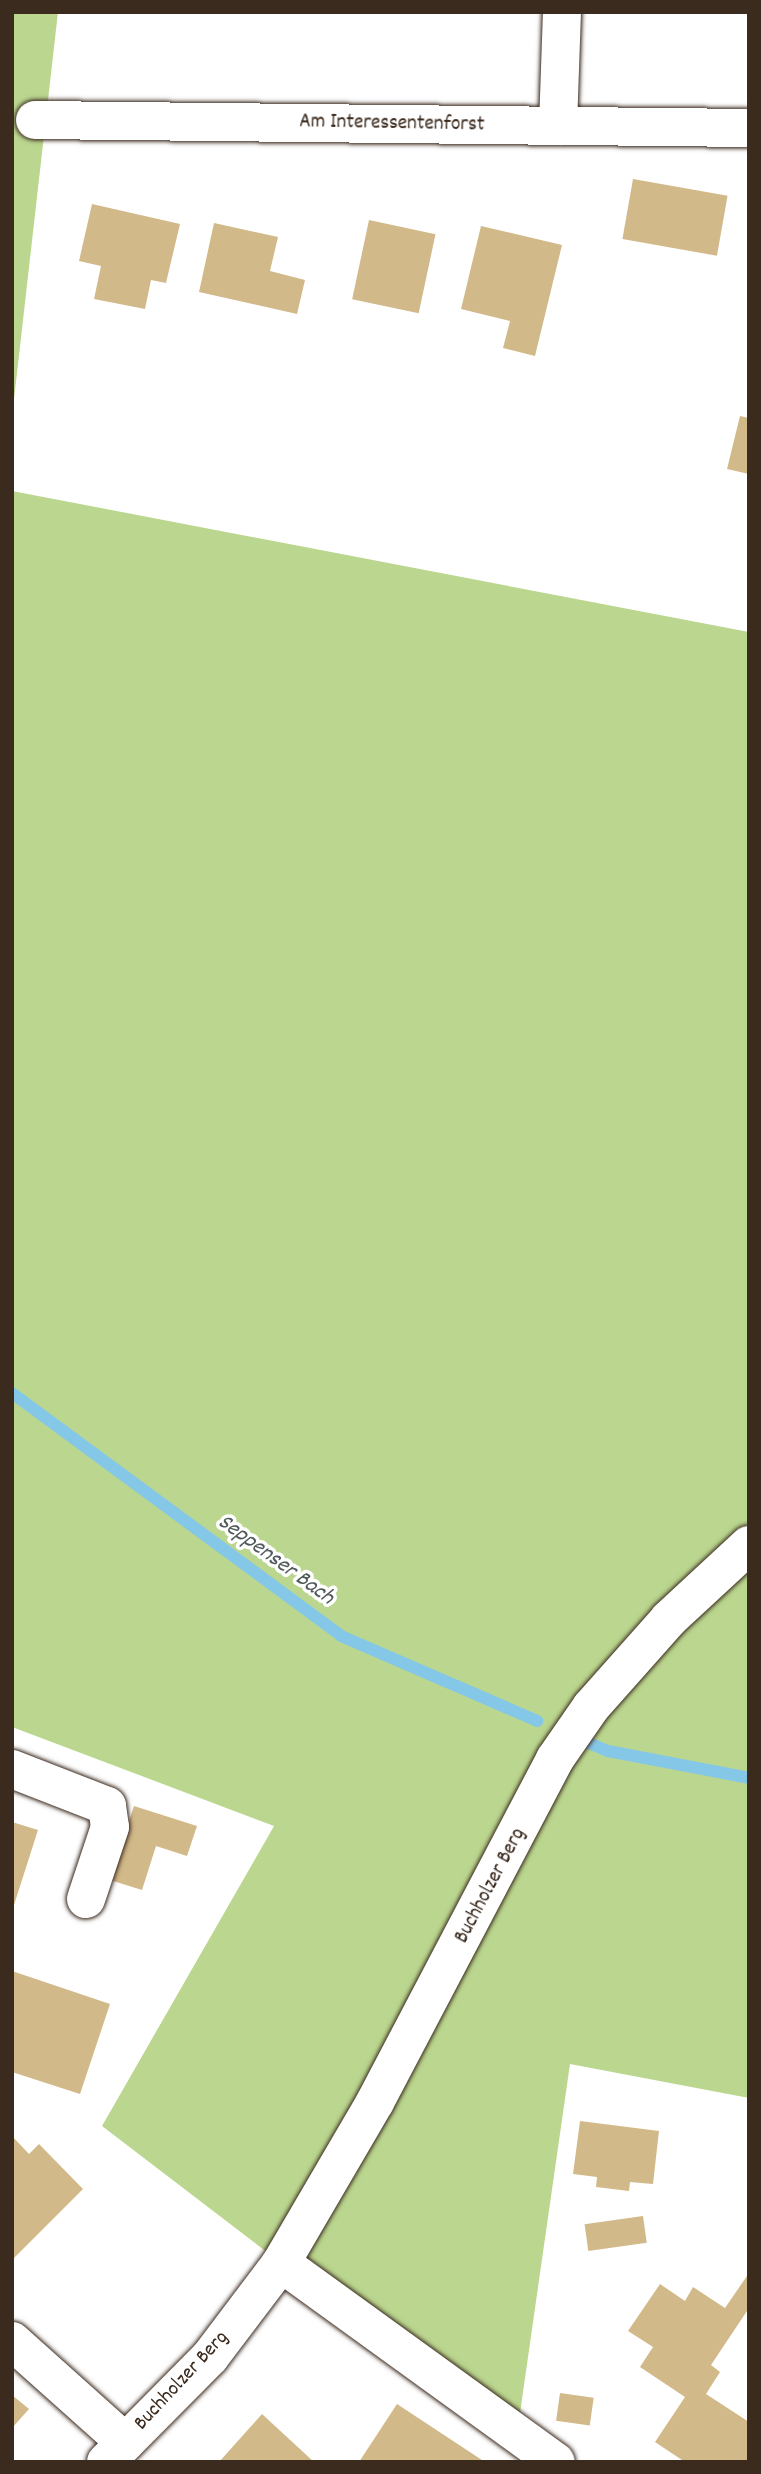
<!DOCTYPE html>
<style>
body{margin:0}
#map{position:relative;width:761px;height:2474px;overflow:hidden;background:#fff;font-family:Dekko,sans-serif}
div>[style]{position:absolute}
.green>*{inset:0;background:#bbd78f}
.stream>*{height:12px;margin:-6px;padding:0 6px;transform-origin:6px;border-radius:6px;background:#85c7e6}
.building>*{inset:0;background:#d2b989;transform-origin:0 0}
.roads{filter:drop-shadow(0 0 2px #3b2a1e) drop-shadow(0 0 2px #3b2a1e)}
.minor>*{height:38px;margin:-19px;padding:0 19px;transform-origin:19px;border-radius:19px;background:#fff}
.major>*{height:38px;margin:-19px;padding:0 19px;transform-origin:19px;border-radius:19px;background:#fff}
span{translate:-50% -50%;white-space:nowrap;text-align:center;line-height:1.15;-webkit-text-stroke:7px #fff;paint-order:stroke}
.street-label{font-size:21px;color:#3b2a1e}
.water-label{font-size:23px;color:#51595a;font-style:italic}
.frame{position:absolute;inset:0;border:14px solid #3b2a1e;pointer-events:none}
</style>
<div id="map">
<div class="green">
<div style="clip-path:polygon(12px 12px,58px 12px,12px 417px)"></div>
<div style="clip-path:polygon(12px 491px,749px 632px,749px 2098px,570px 2064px,517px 2434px,281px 2263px,102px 2126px,274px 1826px,12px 1727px)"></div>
</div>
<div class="stream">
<div style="left:12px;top:1393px;width:409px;rotate:36.4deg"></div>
<div style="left:341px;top:1636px;width:214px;rotate:23.4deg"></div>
<div style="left:577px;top:1738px;width:34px;rotate:23deg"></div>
<div style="left:608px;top:1751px;width:144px;rotate:10.8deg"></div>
</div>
<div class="building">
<div style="left:633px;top:179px;width:96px;height:61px;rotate:10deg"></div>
<div style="clip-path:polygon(92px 204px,180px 224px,166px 283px,151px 280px,145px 309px,94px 299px,101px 266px,79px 261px)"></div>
<div style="left:369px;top:220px;width:68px;height:81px;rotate:12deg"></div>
<div style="clip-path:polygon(214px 223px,278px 237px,270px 271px,305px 280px,297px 314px,199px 292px)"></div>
<div style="clip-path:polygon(481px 226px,562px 245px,535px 356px,503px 348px,510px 321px,461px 309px)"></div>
<div style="clip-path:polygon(740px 416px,749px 418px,749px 474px,727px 469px)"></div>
<div style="clip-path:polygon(134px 1806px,197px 1826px,187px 1856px,156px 1846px,142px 1890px,110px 1880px)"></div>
<div style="clip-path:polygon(12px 1822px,38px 1830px,13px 1908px,12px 1908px)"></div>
<div style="clip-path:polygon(12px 1971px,110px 2004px,80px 2094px,12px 2072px)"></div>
<div style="clip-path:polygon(580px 2121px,659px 2131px,653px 2184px,630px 2182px,629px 2191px,596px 2187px,597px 2177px,573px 2174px)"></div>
<div style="clip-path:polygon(12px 2136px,29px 2154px,39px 2144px,83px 2189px,12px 2260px)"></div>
<div style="left:643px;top:2216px;width:27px;height:59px;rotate:82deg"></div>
<div style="clip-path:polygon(749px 2273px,749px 2308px,711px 2365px,720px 2372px,706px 2394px,749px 2422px,749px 2462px,685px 2462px,655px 2442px,685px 2397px,640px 2367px,653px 2347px,628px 2331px,660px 2284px,685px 2301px,693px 2287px,725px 2308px)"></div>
<div style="left:560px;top:2393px;width:34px;height:28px;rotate:8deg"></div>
<div style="clip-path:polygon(12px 2395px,29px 2409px,12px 2428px)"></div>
<div style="clip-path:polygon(397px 2404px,485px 2462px,359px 2462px)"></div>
<div style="clip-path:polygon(262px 2414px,314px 2462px,219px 2462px)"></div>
</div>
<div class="roads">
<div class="minor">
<div style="left:35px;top:120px;width:714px;rotate:0.64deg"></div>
<div style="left:558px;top:126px;width:114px;rotate:-88deg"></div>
<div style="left:12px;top:1769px;width:102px;rotate:21.3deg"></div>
<div style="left:107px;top:1806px;width:21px;rotate:82deg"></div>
<div style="left:110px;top:1827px;width:76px;rotate:108.4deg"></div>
<div style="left:281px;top:2263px;width:339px;rotate:35.9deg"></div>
<div style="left:12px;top:2341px;width:152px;rotate:41.8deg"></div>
</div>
<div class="major">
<div style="left:106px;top:2462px;width:148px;rotate:-45.3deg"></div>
<div style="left:210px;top:2357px;width:118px;rotate:-52.9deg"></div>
<div style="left:281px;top:2263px;width:186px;rotate:-59.7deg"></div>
<div style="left:375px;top:2102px;width:387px;rotate:-62.3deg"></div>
<div style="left:555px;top:1759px;width:63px;rotate:-55.3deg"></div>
<div style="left:591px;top:1707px;width:118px;rotate:-48.4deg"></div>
<div style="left:669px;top:1619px;width:109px;rotate:-42.8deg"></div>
</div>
</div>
<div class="street-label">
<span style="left:392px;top:124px;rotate:1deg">Am Interessentenforst</span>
<span style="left:491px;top:1886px;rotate:-62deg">Buchholzer Berg</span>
<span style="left:182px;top:2381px;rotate:-47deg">Buchholzer Berg</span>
</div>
<div class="water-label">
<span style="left:275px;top:1561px;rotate:36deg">Seppenser Bach</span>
</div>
<div class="frame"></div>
</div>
